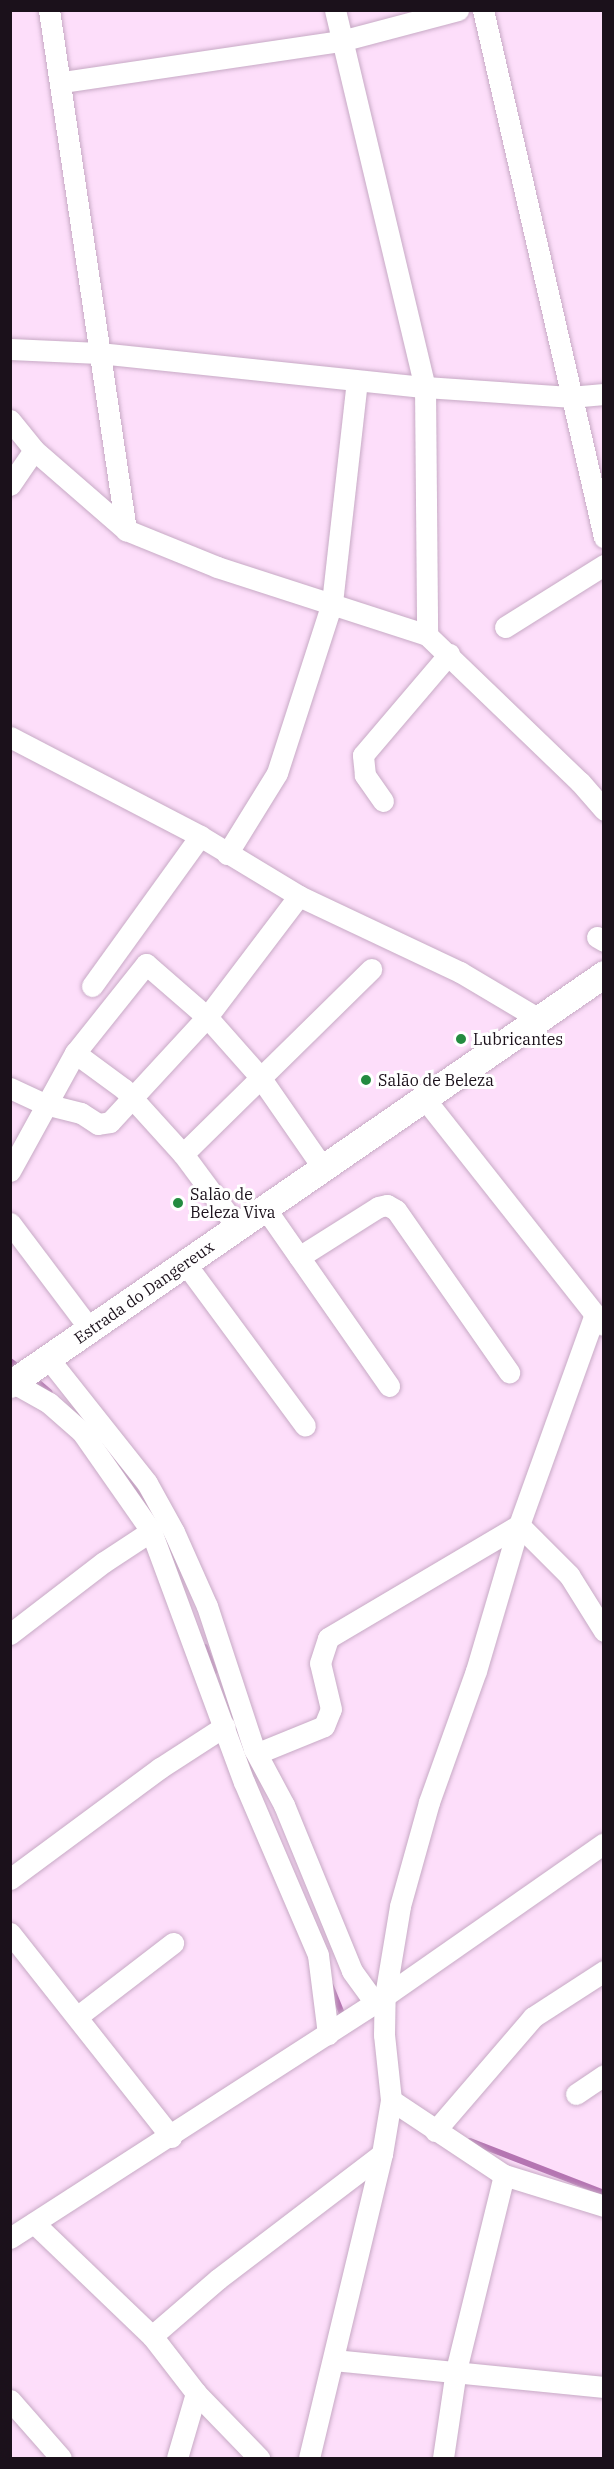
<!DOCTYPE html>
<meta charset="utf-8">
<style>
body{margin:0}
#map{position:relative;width:614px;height:2469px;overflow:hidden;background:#fddefa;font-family:"IBM Plex Serif",serif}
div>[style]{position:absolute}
.stream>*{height:6px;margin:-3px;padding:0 3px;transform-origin:3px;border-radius:3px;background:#b575b2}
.roads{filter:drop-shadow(0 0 2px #c7aac5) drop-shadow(0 0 2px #c7aac5)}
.minor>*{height:21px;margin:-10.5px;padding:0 10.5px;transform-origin:10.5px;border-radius:10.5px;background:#fff}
.major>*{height:27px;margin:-13.5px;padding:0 13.5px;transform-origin:13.5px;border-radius:13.5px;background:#fff}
.dots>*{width:16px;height:16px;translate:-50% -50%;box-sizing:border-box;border:3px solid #fff;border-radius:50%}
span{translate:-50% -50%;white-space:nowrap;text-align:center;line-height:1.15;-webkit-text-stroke:6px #fff;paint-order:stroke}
.poi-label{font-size:16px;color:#1b111b}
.left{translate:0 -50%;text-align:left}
.street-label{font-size:16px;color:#1b111b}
.frame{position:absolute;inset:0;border:12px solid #1b111b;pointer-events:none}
</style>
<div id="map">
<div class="stream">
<div style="left:10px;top:1361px;width:14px;rotate:36deg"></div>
<div style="left:32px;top:1377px;width:23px;rotate:41deg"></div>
<div style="left:114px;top:1460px;width:64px;rotate:55.8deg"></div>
<div style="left:205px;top:1647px;width:26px;rotate:69deg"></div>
<div style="left:330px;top:1984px;width:32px;rotate:68deg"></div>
<div style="left:470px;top:2141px;width:144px;rotate:21.2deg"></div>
</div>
<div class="roads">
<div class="minor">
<div style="left:49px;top:10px;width:526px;rotate:81.58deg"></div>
<div style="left:335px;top:10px;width:388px;rotate:76.6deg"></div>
<div style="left:425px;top:387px;width:248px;rotate:89.5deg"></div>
<div style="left:483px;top:10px;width:541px;rotate:77.07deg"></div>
<div style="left:62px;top:82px;width:282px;rotate:-8.4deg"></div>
<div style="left:341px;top:41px;width:121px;rotate:-14.8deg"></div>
<div style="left:10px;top:349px;width:89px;rotate:2.6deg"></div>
<div style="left:99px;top:353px;width:328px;rotate:6deg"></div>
<div style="left:425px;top:387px;width:145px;rotate:3.9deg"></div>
<div style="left:570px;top:397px;width:34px;rotate:-5deg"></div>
<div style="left:10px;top:420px;width:38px;rotate:51deg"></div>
<div style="left:34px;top:450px;width:122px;rotate:41deg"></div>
<div style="left:126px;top:530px;width:98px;rotate:22.1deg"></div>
<div style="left:217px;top:567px;width:221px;rotate:17.9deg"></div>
<div style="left:427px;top:635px;width:212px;rotate:43.9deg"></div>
<div style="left:580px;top:782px;width:37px;rotate:49deg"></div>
<div style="left:10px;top:485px;width:42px;rotate:-55.6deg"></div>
<div style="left:505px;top:627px;width:117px;rotate:-32.1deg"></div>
<div style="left:10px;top:737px;width:214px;rotate:27.5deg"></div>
<div style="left:200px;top:836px;width:116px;rotate:31.2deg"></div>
<div style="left:299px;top:896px;width:178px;rotate:25.3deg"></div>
<div style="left:460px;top:972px;width:92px;rotate:30.7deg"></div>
<div style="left:383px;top:801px;width:32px;rotate:-125deg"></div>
<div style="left:365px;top:775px;width:20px;rotate:-96deg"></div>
<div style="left:363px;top:755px;width:133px;rotate:-49.6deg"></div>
<div style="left:227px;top:854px;width:95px;rotate:-58.3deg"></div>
<div style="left:277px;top:773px;width:179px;rotate:-72.1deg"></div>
<div style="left:332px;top:603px;width:223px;rotate:-83.6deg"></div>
<div style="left:597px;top:937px;width:8px;rotate:30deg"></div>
<div style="left:92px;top:986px;width:185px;rotate:-54.2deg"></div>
<div style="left:75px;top:1053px;width:61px;rotate:36.3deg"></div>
<div style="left:124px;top:1089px;width:88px;rotate:47.8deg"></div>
<div style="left:183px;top:1154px;width:91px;rotate:53.5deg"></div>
<div style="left:10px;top:1088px;width:38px;rotate:25deg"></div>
<div style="left:45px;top:1104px;width:37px;rotate:14deg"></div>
<div style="left:81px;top:1113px;width:20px;rotate:33deg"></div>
<div style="left:98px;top:1124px;width:12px;rotate:-9deg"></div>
<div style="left:110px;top:1122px;width:143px;rotate:-47.3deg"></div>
<div style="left:207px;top:1017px;width:152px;rotate:-52.8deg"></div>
<div style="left:424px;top:1098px;width:289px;rotate:51.7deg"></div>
<div style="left:183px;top:1154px;width:264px;rotate:-44.5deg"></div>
<div style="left:10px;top:1171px;width:135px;rotate:-61.2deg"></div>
<div style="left:75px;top:1053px;width:114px;rotate:-51.4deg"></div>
<div style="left:146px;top:964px;width:81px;rotate:41deg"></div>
<div style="left:207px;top:1017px;width:80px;rotate:48.5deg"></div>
<div style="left:260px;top:1077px;width:111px;rotate:55.3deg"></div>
<div style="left:265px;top:1208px;width:217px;rotate:55.1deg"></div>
<div style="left:10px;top:1223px;width:133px;rotate:53deg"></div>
<div style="left:299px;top:1257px;width:93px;rotate:-32.3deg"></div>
<div style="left:378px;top:1207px;width:9px;rotate:-13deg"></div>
<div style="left:387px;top:1205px;width:10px;rotate:29deg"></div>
<div style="left:396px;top:1210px;width:198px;rotate:55.1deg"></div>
<div style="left:185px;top:1263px;width:202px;rotate:53.6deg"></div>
<div style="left:48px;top:1358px;width:159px;rotate:51.6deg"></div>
<div style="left:147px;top:1483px;width:56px;rotate:61.1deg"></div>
<div style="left:174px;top:1532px;width:81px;rotate:66deg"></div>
<div style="left:207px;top:1606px;width:151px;rotate:71.8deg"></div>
<div style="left:254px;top:1749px;width:64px;rotate:61.8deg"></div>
<div style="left:284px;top:1805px;width:179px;rotate:67.7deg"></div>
<div style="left:352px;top:1971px;width:39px;rotate:54deg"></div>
<div style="left:12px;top:1382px;width:43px;rotate:29.6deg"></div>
<div style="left:49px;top:1403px;width:44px;rotate:41.3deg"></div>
<div style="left:82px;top:1432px;width:121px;rotate:55.1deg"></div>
<div style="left:151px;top:1531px;width:268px;rotate:69.7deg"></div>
<div style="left:244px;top:1782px;width:188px;rotate:66.8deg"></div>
<div style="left:318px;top:1955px;width:80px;rotate:82.8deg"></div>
<div style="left:10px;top:1634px;width:118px;rotate:-37.5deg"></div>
<div style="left:104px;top:1562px;width:56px;rotate:-33.4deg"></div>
<div style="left:258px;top:1753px;width:71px;rotate:-22.2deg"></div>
<div style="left:324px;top:1726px;width:18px;rotate:-68deg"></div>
<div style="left:331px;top:1709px;width:47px;rotate:-103.4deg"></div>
<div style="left:320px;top:1663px;width:26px;rotate:-72deg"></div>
<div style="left:328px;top:1638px;width:222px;rotate:-30.6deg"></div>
<div style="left:519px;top:1525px;width:71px;rotate:45deg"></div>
<div style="left:569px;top:1575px;width:66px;rotate:58deg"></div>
<div style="left:10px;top:1879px;width:187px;rotate:-36.5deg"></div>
<div style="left:160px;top:1768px;width:77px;rotate:-32.9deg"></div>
<div style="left:10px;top:1933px;width:260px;rotate:51.7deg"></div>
<div style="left:78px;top:2016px;width:120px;rotate:-37.5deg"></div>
<div style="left:576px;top:2094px;width:34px;rotate:-34deg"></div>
<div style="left:391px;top:2100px;width:136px;rotate:33.6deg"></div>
<div style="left:504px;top:2175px;width:201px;rotate:103.8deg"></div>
<div style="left:456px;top:2370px;width:89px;rotate:98.4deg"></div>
<div style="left:435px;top:2131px;width:150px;rotate:-49.3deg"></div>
<div style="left:533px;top:2017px;width:85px;rotate:-32.9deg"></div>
<div style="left:504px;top:2175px;width:105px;rotate:17.2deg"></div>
<div style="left:34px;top:2223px;width:163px;rotate:43.8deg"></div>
<div style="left:152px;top:2336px;width:72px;rotate:52.3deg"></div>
<div style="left:196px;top:2393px;width:91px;rotate:45.9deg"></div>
<div style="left:10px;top:2238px;width:434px;rotate:-32.8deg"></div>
<div style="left:375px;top:2003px;width:279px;rotate:-34.9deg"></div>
<div style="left:152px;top:2336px;width:87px;rotate:-40.8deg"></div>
<div style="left:218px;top:2279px;width:206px;rotate:-37.3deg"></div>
<div style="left:334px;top:2360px;width:271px;rotate:5.7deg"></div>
<div style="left:10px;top:2400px;width:77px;rotate:48.7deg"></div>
<div style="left:177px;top:2458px;width:68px;rotate:-73.7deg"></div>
<div style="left:309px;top:2458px;width:313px;rotate:-76.5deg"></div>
<div style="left:382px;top:2154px;width:55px;rotate:-80.5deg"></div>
<div style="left:391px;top:2100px;width:65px;rotate:-96.1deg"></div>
<div style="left:384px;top:2035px;width:39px;rotate:-89deg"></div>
<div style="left:385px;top:1996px;width:91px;rotate:-80.5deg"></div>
<div style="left:400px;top:1906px;width:108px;rotate:-74.4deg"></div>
<div style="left:429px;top:1802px;width:139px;rotate:-70.3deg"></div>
<div style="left:476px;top:1671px;width:152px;rotate:-73.6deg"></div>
<div style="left:519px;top:1525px;width:224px;rotate:-70.2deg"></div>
</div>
<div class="major">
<div style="left:10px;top:1384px;width:722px;rotate:-34.61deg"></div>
</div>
</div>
<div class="dots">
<div style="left:461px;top:1039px;background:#248b40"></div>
<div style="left:366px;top:1080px;background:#248b40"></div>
<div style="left:178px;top:1203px;background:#248b40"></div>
</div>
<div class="poi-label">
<span class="left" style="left:473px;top:1039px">Lubricantes</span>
<span class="left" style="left:378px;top:1080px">Salão de Beleza</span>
<span class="left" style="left:190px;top:1203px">Salão de<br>Beleza Viva</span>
</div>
<div class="street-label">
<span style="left:144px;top:1292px;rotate:-35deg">Estrada do Dangereux</span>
</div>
<div class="frame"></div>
</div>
